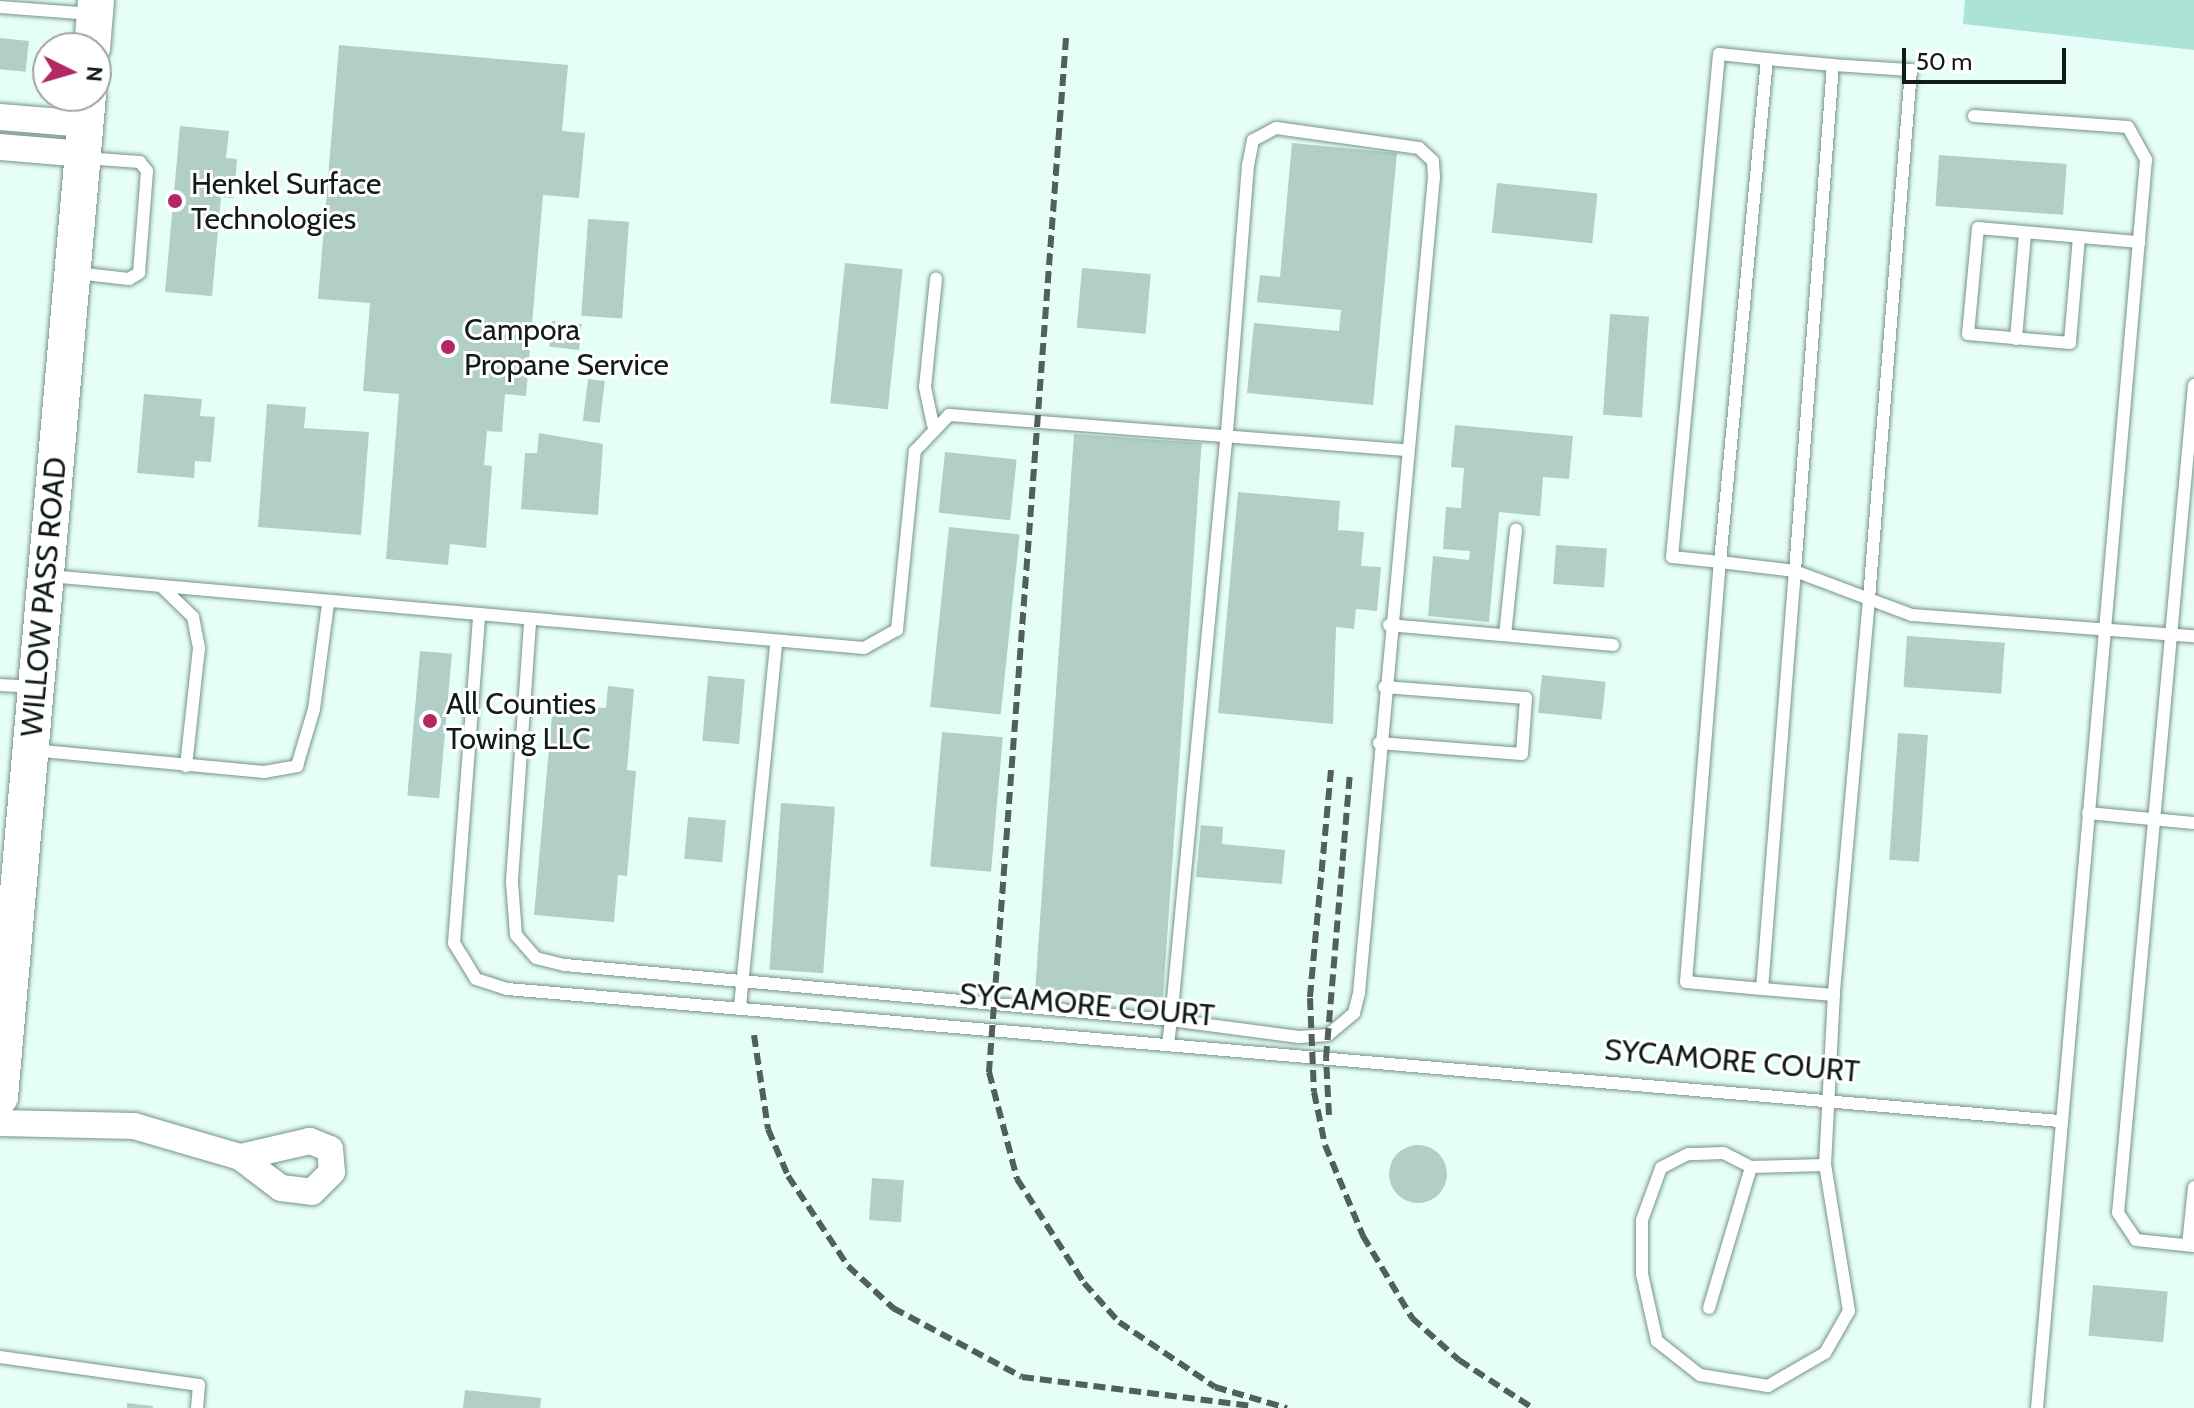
<!DOCTYPE html>
<style>
body{margin:0}
#map{position:relative;width:2194px;height:1408px;overflow:hidden;background:#e6fef8;font-family:Cabin,sans-serif}
div>[style]{position:absolute}
.green>*{inset:0;background:#abe3d7}
.building>*{inset:0;background:#b1cec7;transform-origin:0 0}
.round{border-radius:50%}
.roads{filter:drop-shadow(0 0 2px #76928c) drop-shadow(0 0 2px #76928c)}
.lane>*{height:12px;margin:-6px;padding:0 6px;transform-origin:6px;border-radius:6px;background:#fff}
.street>*{height:26px;margin:-13px;padding:0 13px;transform-origin:13px;border-radius:13px;background:#fff}
.secondary>*{height:36px;margin:-18px;padding:0 18px;transform-origin:18px;border-radius:18px;background:#fff}
.rail>*{height:6px;margin-top:-3px;transform-origin:0;background:repeating-linear-gradient(90deg,#51605d 0 12px,transparent 0 18px)}
.dots>*{width:22px;height:22px;translate:-50% -50%;box-sizing:border-box;border:4px solid #fff;border-radius:50%}
span{translate:-50% -50%;white-space:nowrap;text-align:center;line-height:1.15;-webkit-text-stroke:6px #fff;paint-order:stroke}
.poi-label{font-size:30px;color:#111b19}
.left{translate:0 -50%;text-align:left}
.street-label{font-size:30px;color:#111b19}
.north{position:absolute;left:32px;top:32px;width:80px;height:80px;box-sizing:border-box;background:#fff;border:2px solid #a0a4a3;border-radius:50%;rotate:95deg;font-size:22px;font-weight:700;line-height:32px;text-align:center;color:#111b19}
.north::after{content:'';display:block;margin:auto;width:28px;height:36px;background:#b32864;clip-path:polygon(50% 0,100% 100%,50% 72%,0 100%)}
.scale{position:absolute;left:1902px;top:48px;width:164px;height:36px;box-sizing:border-box;border:4px solid #111b19;border-top:0;padding-left:10px;font-size:24px;line-height:28px;white-space:nowrap;color:#111b19;-webkit-text-stroke:6px #fff;paint-order:stroke}
</style>
<div id="map">
<div class="green">
<div style="clip-path:polygon(1965px 0,2194px 0,2194px 50px,1963px 24px)"></div>
</div>
<div class="building">
<div style="left:0;top:38px;width:29px;height:31px;rotate:6deg"></div>
<div style="clip-path:polygon(339px 45px,568px 65px,562px 131px,585px 133px,579px 198px,543px 195px,526px 396px,505px 394px,502px 432px,487px 431px,484px 465px,492px 466px,486px 548px,450px 544px,448px 565px,386px 559px,399px 394px,363px 391px,370px 303px,318px 299px)"></div>
<div style="clip-path:polygon(180px 126px,229px 131px,226px 158px,237px 159px,234px 198px,221px 197px,212px 296px,165px 292px)"></div>
<div style="clip-path:polygon(1292px 143px,1397px 153px,1373px 405px,1247px 393px,1254px 323px,1339px 331px,1341px 310px,1257px 302px,1260px 275px,1280px 277px)"></div>
<div style="left:1939px;top:155px;width:128px;height:51px;rotate:4deg"></div>
<div style="left:1497px;top:183px;width:101px;height:50px;rotate:6deg"></div>
<div style="left:588px;top:219px;width:41px;height:97px;rotate:4deg"></div>
<div style="left:845px;top:263px;width:58px;height:141px;rotate:6deg"></div>
<div style="left:1082px;top:268px;width:69px;height:60px;rotate:5deg"></div>
<div style="left:1610px;top:314px;width:39px;height:101px;rotate:4deg"></div>
<div style="left:552px;top:321px;width:30px;height:26px;rotate:6deg"></div>
<div style="left:588px;top:379px;width:17px;height:42px;rotate:7deg"></div>
<div style="clip-path:polygon(144px 394px,202px 399px,200px 416px,215px 417px,211px 462px,195px 461px,194px 478px,137px 473px)"></div>
<div style="clip-path:polygon(267px 404px,306px 407px,304px 428px,369px 432px,361px 535px,258px 527px)"></div>
<div style="clip-path:polygon(1455px 425px,1573px 436px,1569px 479px,1543px 477px,1540px 516px,1499px 512px,1489px 622px,1428px 616px,1433px 556px,1469px 560px,1470px 551px,1443px 549px,1446px 507px,1461px 508px,1464px 468px,1451px 467px)"></div>
<div style="clip-path:polygon(539px 433px,603px 444px,598px 515px,521px 509px,525px 453px,537px 453px)"></div>
<div style="left:1074px;top:434px;width:128px;height:556px;rotate:4deg"></div>
<div style="left:945px;top:452px;width:72px;height:61px;rotate:6deg"></div>
<div style="clip-path:polygon(1238px 492px,1340px 501px,1338px 530px,1364px 532px,1361px 566px,1381px 567px,1377px 611px,1356px 609px,1354px 629px,1336px 627px,1333px 724px,1218px 713px)"></div>
<div style="left:949px;top:527px;width:71px;height:181px;rotate:6deg"></div>
<div style="left:1556px;top:545px;width:51px;height:39px;rotate:4deg"></div>
<div style="left:1907px;top:636px;width:98px;height:51px;rotate:4deg"></div>
<div style="left:420px;top:651px;width:32px;height:145px;rotate:5deg"></div>
<div style="left:1542px;top:675px;width:64px;height:38px;rotate:6deg"></div>
<div style="left:708px;top:676px;width:37px;height:65px;rotate:5deg"></div>
<div style="clip-path:polygon(608px 686px,634px 689px,627px 770px,636px 771px,627px 876px,618px 875px,614px 922px,534px 915px,553px 704px,606px 708px)"></div>
<div style="left:942px;top:732px;width:61px;height:135px;rotate:5deg"></div>
<div style="left:1898px;top:733px;width:30px;height:127px;rotate:4deg"></div>
<div style="left:781px;top:803px;width:54px;height:167px;rotate:4deg"></div>
<div style="left:688px;top:817px;width:38px;height:42px;rotate:5deg"></div>
<div style="clip-path:polygon(1201px 825px,1223px 827px,1222px 844px,1285px 850px,1282px 884px,1196px 877px)"></div>
<div class="round" style="left:1389px;top:1145px;width:58px;height:58px"></div>
<div style="left:872px;top:1178px;width:32px;height:42px;rotate:4deg"></div>
<div style="left:2093px;top:1285px;width:75px;height:51px;rotate:5deg"></div>
<div style="clip-path:polygon(465px 1390px,541px 1398px,540px 1408px,463px 1408px)"></div>
<div style="clip-path:polygon(127px 1403px,153px 1406px,153px 1408px,127px 1408px)"></div>
</div>
<div class="roads">
<div class="lane">
<div style="left:0;top:7px;width:92px;rotate:4.4deg"></div>
<div style="left:1767px;top:59px;width:505px;rotate:95.34deg"></div>
<div style="left:1720px;top:562px;width:48px;rotate:-174.1deg"></div>
<div style="left:1672px;top:557px;width:505px;rotate:-84.66deg"></div>
<div style="left:1719px;top:54px;width:48px;rotate:5.9deg"></div>
<div style="left:1767px;top:59px;width:66px;rotate:5.2deg"></div>
<div style="left:1974px;top:116px;width:154px;rotate:4.1deg"></div>
<div style="left:2128px;top:127px;width:38px;rotate:61deg"></div>
<div style="left:2146px;top:160px;width:1253px;rotate:94.99deg"></div>
<div style="left:2079px;top:237px;width:106px;rotate:94.9deg"></div>
<div style="left:2070px;top:343px;width:102px;rotate:-175deg"></div>
<div style="left:1968px;top:334px;width:106px;rotate:-84.6deg"></div>
<div style="left:1978px;top:228px;width:162px;rotate:5deg"></div>
<div style="left:76px;top:273px;width:53px;rotate:6.5deg"></div>
<div style="left:129px;top:279px;width:12px;rotate:-31deg"></div>
<div style="left:139px;top:273px;width:102px;rotate:-85.5deg"></div>
<div style="left:147px;top:171px;width:11px;rotate:-128deg"></div>
<div style="left:140px;top:162px;width:56px;rotate:-175.9deg"></div>
<div style="left:2016px;top:339px;width:106px;rotate:-85.1deg"></div>
<div style="left:2194px;top:385px;width:831px;rotate:95.24deg"></div>
<div style="left:2118px;top:1213px;width:32px;rotate:56deg"></div>
<div style="left:2136px;top:1240px;width:58px;rotate:5.9deg"></div>
<div style="left:933px;top:425px;width:39px;rotate:-102deg"></div>
<div style="left:925px;top:387px;width:109px;rotate:-84.2deg"></div>
<div style="left:49px;top:576px;width:818px;rotate:5.05deg"></div>
<div style="left:864px;top:648px;width:38px;rotate:-29deg"></div>
<div style="left:897px;top:630px;width:180px;rotate:-84.3deg"></div>
<div style="left:915px;top:451px;width:50px;rotate:-46.6deg"></div>
<div style="left:949px;top:415px;width:455px;rotate:4.4deg"></div>
<div style="left:162px;top:587px;width:43px;rotate:44.1deg"></div>
<div style="left:193px;top:617px;width:32px;rotate:79deg"></div>
<div style="left:199px;top:648px;width:119px;rotate:96.3deg"></div>
<div style="left:479px;top:618px;width:326px;rotate:94.4deg"></div>
<div style="left:454px;top:943px;width:42px;rotate:58.6deg"></div>
<div style="left:476px;top:979px;width:33px;rotate:18deg"></div>
<div style="left:507px;top:989px;width:1559px;rotate:4.86deg"></div>
<div style="left:530px;top:623px;width:260px;rotate:94deg"></div>
<div style="left:512px;top:882px;width:53px;rotate:85.7deg"></div>
<div style="left:516px;top:935px;width:30px;rotate:49deg"></div>
<div style="left:536px;top:958px;width:30px;rotate:14deg"></div>
<div style="left:565px;top:965px;width:608px;rotate:5.19deg"></div>
<div style="left:1171px;top:1020px;width:129px;rotate:7.6deg"></div>
<div style="left:1299px;top:1037px;width:29px;rotate:-4deg"></div>
<div style="left:1328px;top:1035px;width:34px;rotate:-40deg"></div>
<div style="left:1354px;top:1013px;width:21px;rotate:-76deg"></div>
<div style="left:1359px;top:993px;width:819px;rotate:-84.75deg"></div>
<div style="left:1434px;top:177px;width:16px;rotate:-94deg"></div>
<div style="left:1433px;top:161px;width:19px;rotate:-137deg"></div>
<div style="left:1419px;top:148px;width:144px;rotate:-172deg"></div>
<div style="left:1276px;top:128px;width:26px;rotate:152deg"></div>
<div style="left:1253px;top:140px;width:25px;rotate:101deg"></div>
<div style="left:1248px;top:165px;width:267px;rotate:94.5deg"></div>
<div style="left:1227px;top:431px;width:592px;rotate:95.43deg"></div>
<div style="left:1171px;top:1020px;width:25px;rotate:97deg"></div>
<div style="left:1389px;top:625px;width:225px;rotate:5.1deg"></div>
<div style="left:1505px;top:635px;width:106px;rotate:-84deg"></div>
<div style="left:0;top:685px;width:33px;rotate:3deg"></div>
<div style="left:1379px;top:743px;width:143px;rotate:4.4deg"></div>
<div style="left:1522px;top:754px;width:56px;rotate:-85.9deg"></div>
<div style="left:1526px;top:698px;width:142px;rotate:-175.6deg"></div>
<div style="left:32px;top:750px;width:233px;rotate:5.4deg"></div>
<div style="left:264px;top:772px;width:34px;rotate:-10deg"></div>
<div style="left:297px;top:766px;width:59px;rotate:-73.4deg"></div>
<div style="left:314px;top:709px;width:106px;rotate:-82.4deg"></div>
<div style="left:2088px;top:813px;width:106px;rotate:5.4deg"></div>
<div style="left:1762px;top:989px;width:419px;rotate:-85.5deg"></div>
<div style="left:1795px;top:571px;width:507px;rotate:-85.71deg"></div>
<div style="left:1833px;top:65px;width:78px;rotate:3.7deg"></div>
<div style="left:1911px;top:70px;width:531px;rotate:94.54deg"></div>
<div style="left:1869px;top:599px;width:398px;rotate:95.1deg"></div>
<div style="left:1834px;top:995px;width:72px;rotate:-175.2deg"></div>
<div style="left:1762px;top:989px;width:76px;rotate:-174.7deg"></div>
<div style="left:1686px;top:982px;width:421px;rotate:-85.4deg"></div>
<div style="left:1720px;top:562px;width:76px;rotate:6.8deg"></div>
<div style="left:1795px;top:571px;width:79px;rotate:20.7deg"></div>
<div style="left:1869px;top:599px;width:46px;rotate:20.4deg"></div>
<div style="left:1912px;top:615px;width:283px;rotate:4.3deg"></div>
<div style="left:740px;top:1006px;width:365px;rotate:-84.3deg"></div>
<div style="left:1825px;top:1165px;width:74px;rotate:178.5deg"></div>
<div style="left:1751px;top:1167px;width:31px;rotate:-153deg"></div>
<div style="left:1723px;top:1153px;width:35px;rotate:178deg"></div>
<div style="left:1688px;top:1154px;width:30px;rotate:153deg"></div>
<div style="left:1661px;top:1168px;width:55px;rotate:110.1deg"></div>
<div style="left:1642px;top:1220px;width:54px;rotate:90deg"></div>
<div style="left:1642px;top:1274px;width:69px;rotate:77.4deg"></div>
<div style="left:1657px;top:1341px;width:55px;rotate:38.3deg"></div>
<div style="left:1700px;top:1375px;width:69px;rotate:9.2deg"></div>
<div style="left:1768px;top:1386px;width:66px;rotate:-30.1deg"></div>
<div style="left:1825px;top:1353px;width:48px;rotate:-60.3deg"></div>
<div style="left:1849px;top:1311px;width:148px;rotate:-99.3deg"></div>
<div style="left:1825px;top:1165px;width:170px;rotate:-87deg"></div>
<div style="left:2188px;top:1245px;width:58px;rotate:-84.1deg"></div>
<div style="left:1709px;top:1308px;width:147px;rotate:-73.4deg"></div>
<div style="left:0;top:1357px;width:201px;rotate:8deg"></div>
<div style="left:199px;top:1385px;width:23px;rotate:95deg"></div>
</div>
<div class="street">
<div style="left:0;top:117px;width:86px;rotate:4.7deg"></div>
<div style="left:0;top:147px;width:83px;rotate:4.8deg"></div>
<div style="left:0;top:1123px;width:134px;rotate:1.3deg"></div>
<div style="left:134px;top:1126px;width:110px;rotate:16.3deg"></div>
<div style="left:240px;top:1157px;width:51px;rotate:37.1deg"></div>
<div style="left:281px;top:1188px;width:31px;rotate:7deg"></div>
<div style="left:312px;top:1192px;width:28px;rotate:-45deg"></div>
<div style="left:332px;top:1172px;width:23px;rotate:-95deg"></div>
<div style="left:330px;top:1149px;width:22px;rotate:-158deg"></div>
<div style="left:310px;top:1141px;width:72px;rotate:167.1deg"></div>
</div>
<div class="secondary">
<div style="left:92px;top:48px;width:48px;rotate:-85.2deg"></div>
<div style="left:0;top:1097px;width:1005px;rotate:-84.98deg"></div>
</div>
</div>
<div class="rail">
<div style="left:1066px;top:38px;width:1037px;rotate:94.26deg"></div>
<div style="left:989px;top:1072px;width:111px;rotate:75.3deg"></div>
<div style="left:1017px;top:1179px;width:124px;rotate:57.2deg"></div>
<div style="left:1084px;top:1283px;width:52px;rotate:48.1deg"></div>
<div style="left:1119px;top:1322px;width:116px;rotate:34.1deg"></div>
<div style="left:1215px;top:1387px;width:75px;rotate:16.3deg"></div>
<div style="left:1331px;top:770px;width:229px;rotate:95.3deg"></div>
<div style="left:1310px;top:998px;width:94px;rotate:87.6deg"></div>
<div style="left:1314px;top:1092px;width:54px;rotate:78.3deg"></div>
<div style="left:1325px;top:1145px;width:99px;rotate:67.3deg"></div>
<div style="left:1363px;top:1236px;width:96px;rotate:59.1deg"></div>
<div style="left:1412px;top:1318px;width:63px;rotate:41.8deg"></div>
<div style="left:1459px;top:1360px;width:88px;rotate:33deg"></div>
<div style="left:754px;top:1035px;width:95px;rotate:81.5deg"></div>
<div style="left:768px;top:1129px;width:51px;rotate:66.9deg"></div>
<div style="left:788px;top:1176px;width:108px;rotate:56.3deg"></div>
<div style="left:848px;top:1266px;width:62px;rotate:43deg"></div>
<div style="left:893px;top:1308px;width:146px;rotate:28.1deg"></div>
<div style="left:1022px;top:1377px;width:232px;rotate:7.2deg"></div>
<div style="left:1329px;top:1115px;width:57px;rotate:-93deg"></div>
<div style="left:1326px;top:1058px;width:286px;rotate:-85.2deg"></div>
</div>
<div class="dots">
<div style="left:175px;top:201px;background:#b32864"></div>
<div style="left:448px;top:347px;background:#b32864"></div>
<div style="left:430px;top:721px;background:#b32864"></div>
</div>
<div class="poi-label">
<span class="left" style="left:191px;top:201px">Henkel Surface<br>Technologies</span>
<span class="left" style="left:464px;top:347px">Campora<br>Propane Service</span>
<span class="left" style="left:446px;top:721px">All Counties<br>Towing LLC</span>
</div>
<div class="street-label">
<span style="left:44px;top:597px;rotate:-85deg">WILLOW PASS ROAD</span>
<span style="left:1087px;top:1005px;rotate:5deg">SYCAMORE COURT</span>
<span style="left:1732px;top:1061px;rotate:5deg">SYCAMORE COURT</span>
</div>
<div class="north">N</div>
<div class="scale">50 m</div>
</div>
